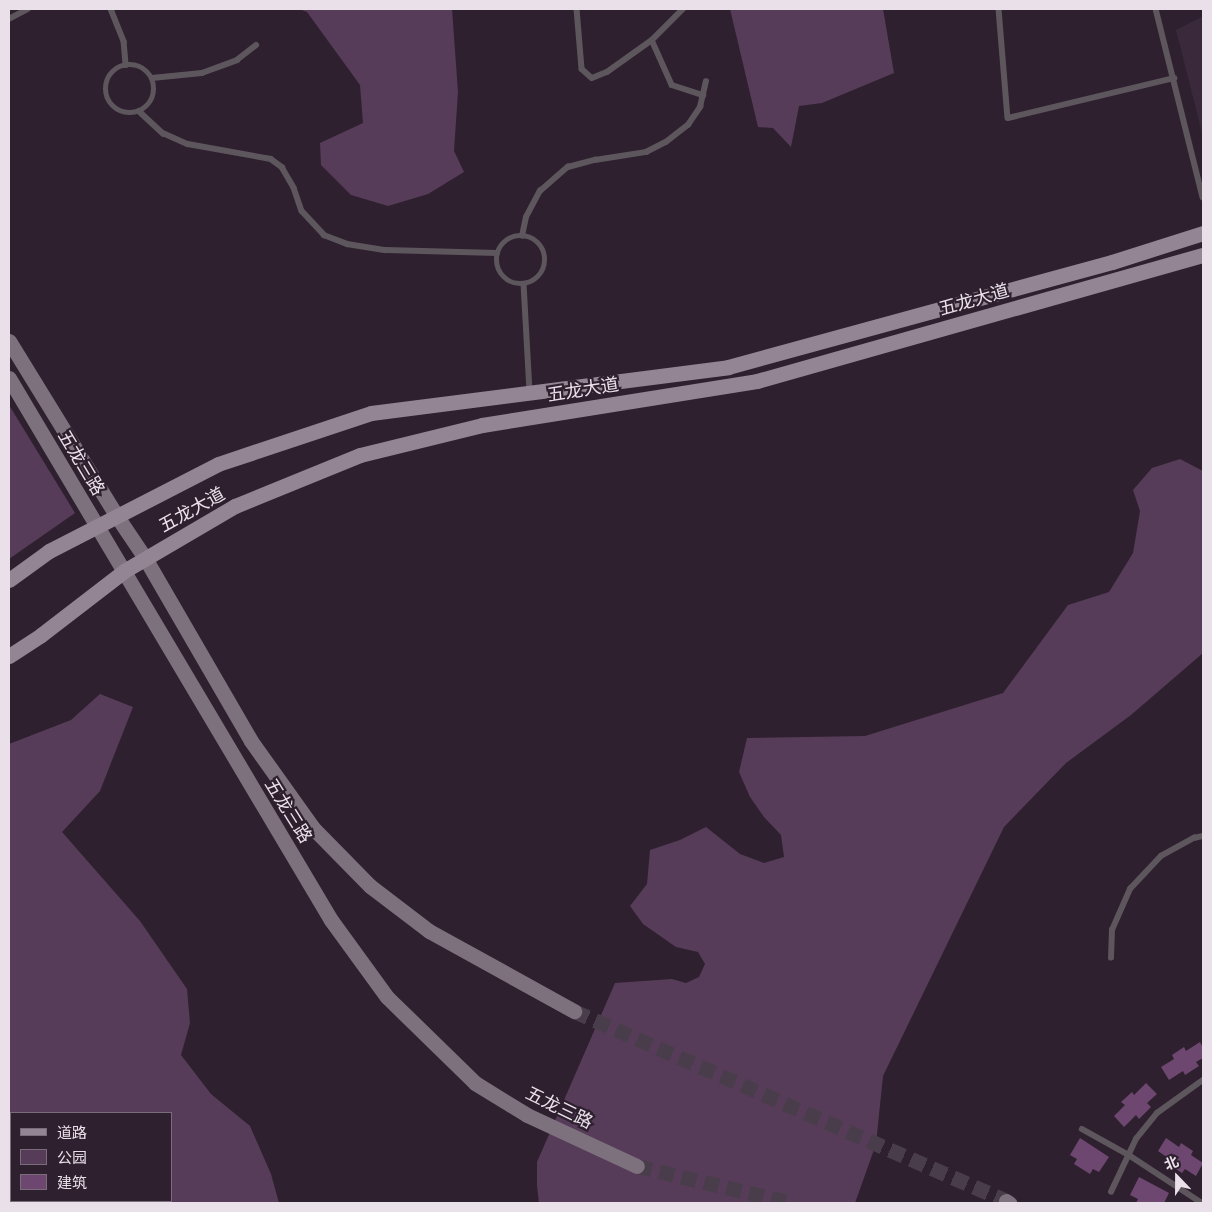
<!DOCTYPE html>
<meta charset="utf-8">
<style>
body{margin:0}
#map{position:relative;width:1212px;height:1212px;overflow:hidden;background:#2e202f;font-family:"DM Sans","Noto Sans SC",sans-serif}
div>[style]{position:absolute}
.built>*{inset:0;background:#3a283b}
.green>*{inset:0;background:#563c58}
.building>*{inset:0;background:#6d4770}
.secondary-tunnel>*{height:15px;margin-top:-7.5px;transform-origin:0;background:repeating-linear-gradient(90deg,#4a3d4b 0 15px,transparent 0 23px)}
.lane>*{height:5.5px;margin:-2.75px;padding:0 2.75px;transform-origin:2.75px;border-radius:2.75px;background:#5d565d}
.lane>.ring{margin:-2.75px;padding:0;box-sizing:content-box;background:none;border:5.5px solid #5d565d;border-radius:50%}
.secondary>*{height:15px;margin:-7.5px;padding:0 7.5px;transform-origin:7.5px;border-radius:7.5px;background:#7c717d}
.primary>*{height:15px;margin:-7.5px;padding:0 7.5px;transform-origin:7.5px;border-radius:7.5px;background:#948595}
span{translate:-50% -50%;white-space:nowrap;text-align:center;line-height:1.15;-webkit-text-stroke:4.5px #2e202f;paint-order:stroke}
.street-label{font-size:18px;color:#eae0ea}
.frame{position:absolute;inset:0;border:10px solid #eae0ea;pointer-events:none}
.legend{position:absolute;left:10px;top:1112px;width:162px;height:90px;box-sizing:border-box;background:#2e202f;border:1px solid #796d7a;margin:0;padding:6px 9px;list-style:none;font-size:15px;color:#eae0ea}
.legend li{display:flex;align-items:center;gap:10px;height:25px}
.legend b{width:25px;border:1px solid #796d7a}
.north{position:absolute;left:1152px;top:1152px;width:50px;height:50px;-webkit-text-stroke:4px #2e202f;paint-order:stroke;rotate:338deg;font-size:14px;font-weight:700;line-height:20px;text-align:center;color:#eae0ea}
.north::after{content:'';display:block;margin:auto;width:18px;height:22px;background:#eae0ea;clip-path:polygon(50% 0,100% 100%,50% 72%,0 100%)}
</style>
<div id="map">
<div class="built">
<div style="clip-path:polygon(1203px 16px,1203px 137px,1176px 30px)"></div>
</div>
<div class="green">
<div style="clip-path:polygon(299px 9px,452px 9px,458px 92px,454px 151px,464px 172px,428px 194px,388px 206px,351px 195px,321px 165px,320px 143px,363px 123px,360px 85px,307px 12px)"></div>
<div style="clip-path:polygon(730px 9px,883px 9px,894px 73px,822px 103px,799px 106px,791px 147px,773px 128px,758px 127px)"></div>
<div style="clip-path:polygon(9px 405px,75px 513px,9px 559px)"></div>
<div style="clip-path:polygon(1180px 459px,1203px 471px,1203px 653px,1131px 715px,1066px 763px,1004px 827px,883px 1076px,876px 1144px,855px 1203px,539px 1203px,537px 1186px,537px 1162px,615px 983px,672px 979px,686px 983px,699px 977px,705px 964px,698px 952px,676px 947px,643px 924px,630px 906px,647px 884px,650px 850px,680px 840px,706px 827px,740px 854px,764px 863px,784px 857px,781px 835px,764px 817px,750px 797px,739px 772px,747px 738px,865px 736px,1003px 693px,1068px 605px,1109px 592px,1133px 553px,1140px 511px,1133px 490px,1152px 468px)"></div>
<div style="clip-path:polygon(100px 694px,133px 707px,100px 791px,62px 832px,140px 921px,187px 989px,190px 1023px,181px 1055px,211px 1094px,250px 1126px,271px 1174px,279px 1203px,165px 1203px,164px 1201px,171px 1201px,171px 1113px,11px 1113px,11px 1140px,9px 1140px,9px 744px,71px 720px)"></div>
</div>
<div class="building">
<div style="clip-path:polygon(1200px 1042px,1203px 1048px,1203px 1058px,1196px 1062px,1199px 1066px,1185px 1075px,1183px 1071px,1169px 1080px,1161px 1067px,1174px 1059px,1172px 1055px,1184px 1047px,1186px 1051px)"></div>
<div style="clip-path:polygon(1146px 1083px,1157px 1094px,1147px 1103px,1151px 1107px,1139px 1119px,1136px 1115px,1124px 1127px,1114px 1116px,1125px 1105px,1121px 1102px,1132px 1092px,1134px 1095px)"></div>
<div style="clip-path:polygon(1080px 1138px,1109px 1157px,1099px 1172px,1093px 1169px,1090px 1174px,1074px 1164px,1077px 1159px,1070px 1155px)"></div>
<div style="clip-path:polygon(1166px 1138px,1179px 1147px,1181px 1143px,1193px 1151px,1191px 1155px,1203px 1163px,1196px 1176px,1185px 1169px,1182px 1173px,1168px 1164px,1171px 1160px,1158px 1151px)"></div>
<div style="clip-path:polygon(1139px 1177px,1169px 1193px,1164px 1203px,1136px 1203px,1138px 1199px,1130px 1195px)"></div>
</div>
<div class="secondary-tunnel">
<div style="left:574px;top:1011px;width:472px;rotate:23.7deg"></div>
<div style="left:637px;top:1166px;width:159px;rotate:13.4deg"></div>
</div>
<div class="lane">
<div style="left:111px;top:9px;width:35px;rotate:68deg"></div>
<div style="left:124px;top:41px;width:24px;rotate:85deg"></div>
<div style="left:577px;top:9px;width:60px;rotate:85.2deg"></div>
<div style="left:582px;top:69px;width:13px;rotate:42deg"></div>
<div style="left:592px;top:78px;width:16px;rotate:-22deg"></div>
<div style="left:607px;top:72px;width:55px;rotate:-35.4deg"></div>
<div style="left:652px;top:40px;width:44px;rotate:-45deg"></div>
<div style="left:999px;top:9px;width:109px;rotate:85.3deg"></div>
<div style="left:1008px;top:118px;width:171px;rotate:-13.5deg"></div>
<div style="left:1156px;top:9px;width:194px;rotate:76deg"></div>
<div style="left:9px;top:19px;width:21px;rotate:-28deg"></div>
<div style="left:652px;top:40px;width:49px;rotate:66deg"></div>
<div style="left:672px;top:85px;width:33px;rotate:18deg"></div>
<div class="ring" style="left:106px;top:65px;width:42.5px;height:42.5px"></div>
<div style="left:152px;top:78px;width:50px;rotate:-5.7deg"></div>
<div style="left:202px;top:73px;width:37px;rotate:-20deg"></div>
<div style="left:237px;top:60px;width:24px;rotate:-38deg"></div>
<div style="left:139px;top:111px;width:33px;rotate:43deg"></div>
<div style="left:163px;top:133px;width:27px;rotate:24deg"></div>
<div style="left:188px;top:144px;width:84px;rotate:10.2deg"></div>
<div style="left:271px;top:159px;width:14px;rotate:36deg"></div>
<div style="left:282px;top:167px;width:24px;rotate:60deg"></div>
<div style="left:294px;top:188px;width:24px;rotate:71deg"></div>
<div style="left:302px;top:211px;width:33px;rotate:47deg"></div>
<div style="left:324px;top:235px;width:25px;rotate:21deg"></div>
<div style="left:347px;top:244px;width:39px;rotate:9deg"></div>
<div style="left:386px;top:250px;width:111px;rotate:1.5deg"></div>
<div class="ring" style="left:497px;top:236px;width:42.5px;height:42.5px"></div>
<div style="left:522px;top:236px;width:19px;rotate:-78deg"></div>
<div style="left:526px;top:217px;width:30px;rotate:-62deg"></div>
<div style="left:540px;top:191px;width:37px;rotate:-41deg"></div>
<div style="left:568px;top:167px;width:28px;rotate:-15deg"></div>
<div style="left:595px;top:160px;width:52px;rotate:-8.9deg"></div>
<div style="left:646px;top:152px;width:22px;rotate:-27deg"></div>
<div style="left:666px;top:142px;width:28px;rotate:-38deg"></div>
<div style="left:688px;top:125px;width:22px;rotate:-56deg"></div>
<div style="left:700px;top:107px;width:26px;rotate:-77deg"></div>
<div style="left:524px;top:284px;width:107px;rotate:86.8deg"></div>
<div style="left:1111px;top:958px;width:28px;rotate:-88deg"></div>
<div style="left:1112px;top:930px;width:45px;rotate:-66.3deg"></div>
<div style="left:1130px;top:889px;width:45px;rotate:-46.8deg"></div>
<div style="left:1161px;top:856px;width:38px;rotate:-29deg"></div>
<div style="left:1194px;top:838px;width:9px;rotate:-13deg"></div>
<div style="left:1082px;top:1129px;width:54px;rotate:29deg"></div>
<div style="left:1129px;top:1155px;width:87px;rotate:33.3deg"></div>
<div style="left:1111px;top:1192px;width:59px;rotate:-64.7deg"></div>
<div style="left:1136px;top:1139px;width:33px;rotate:-51deg"></div>
<div style="left:1157px;top:1113px;width:57px;rotate:-35.7deg"></div>
</div>
<div class="secondary">
<div style="left:9px;top:341px;width:204px;rotate:58.4deg"></div>
<div style="left:116px;top:515px;width:52px;rotate:56deg"></div>
<div style="left:145px;top:558px;width:211px;rotate:59.9deg"></div>
<div style="left:251px;top:741px;width:107px;rotate:54.5deg"></div>
<div style="left:313px;top:828px;width:81px;rotate:45.5deg"></div>
<div style="left:370px;top:886px;width:74px;rotate:37.3deg"></div>
<div style="left:429px;top:931px;width:166px;rotate:28.9deg"></div>
<div style="left:9px;top:378px;width:630px;rotate:59.29deg"></div>
<div style="left:331px;top:920px;width:95px;rotate:54deg"></div>
<div style="left:387px;top:997px;width:123px;rotate:44.3deg"></div>
<div style="left:475px;top:1083px;width:61px;rotate:31.6deg"></div>
<div style="left:527px;top:1115px;width:121px;rotate:24.9deg"></div>
<div style="left:1006px;top:1201px;width:4px;rotate:34deg"></div>
</div>
<div class="primary">
<div style="left:9px;top:580px;width:49px;rotate:-35.9deg"></div>
<div style="left:49px;top:551px;width:190px;rotate:-27.2deg"></div>
<div style="left:218px;top:464px;width:161px;rotate:-18.4deg"></div>
<div style="left:371px;top:413px;width:360px;rotate:-7.3deg"></div>
<div style="left:728px;top:367px;width:398px;rotate:-15.3deg"></div>
<div style="left:1112px;top:262px;width:96px;rotate:-17.7deg"></div>
<div style="left:9px;top:656px;width:38px;rotate:-33deg"></div>
<div style="left:41px;top:635px;width:105px;rotate:-37.6deg"></div>
<div style="left:124px;top:571px;width:129px;rotate:-30.4deg"></div>
<div style="left:235px;top:506px;width:135px;rotate:-22.2deg"></div>
<div style="left:360px;top:455px;width:126px;rotate:-13.8deg"></div>
<div style="left:482px;top:425px;width:278px;rotate:-9.1deg"></div>
<div style="left:757px;top:381px;width:463px;rotate:-15.8deg"></div>
</div>
<div class="street-label">
<span style="left:974px;top:300px;rotate:-16deg">五龙大道</span>
<span style="left:583px;top:390px;rotate:-9deg">五龙大道</span>
<span style="left:81px;top:463px;rotate:59deg">五龙三路</span>
<span style="left:192px;top:510px;rotate:-29deg">五龙大道</span>
<span style="left:288px;top:811px;rotate:58deg">五龙三路</span>
<span style="left:559px;top:1108px;rotate:26deg">五龙三路</span>
</div>
<div class="frame"></div>
<ul class="legend">
<li><b style="height:6px;background:#948595"></b>道路</li>
<li><b style="height:14px;background:#563c58"></b>公园</li>
<li><b style="height:14px;background:#6d4770"></b>建筑</li>
</ul>
<div class="north">北</div>
</div>
